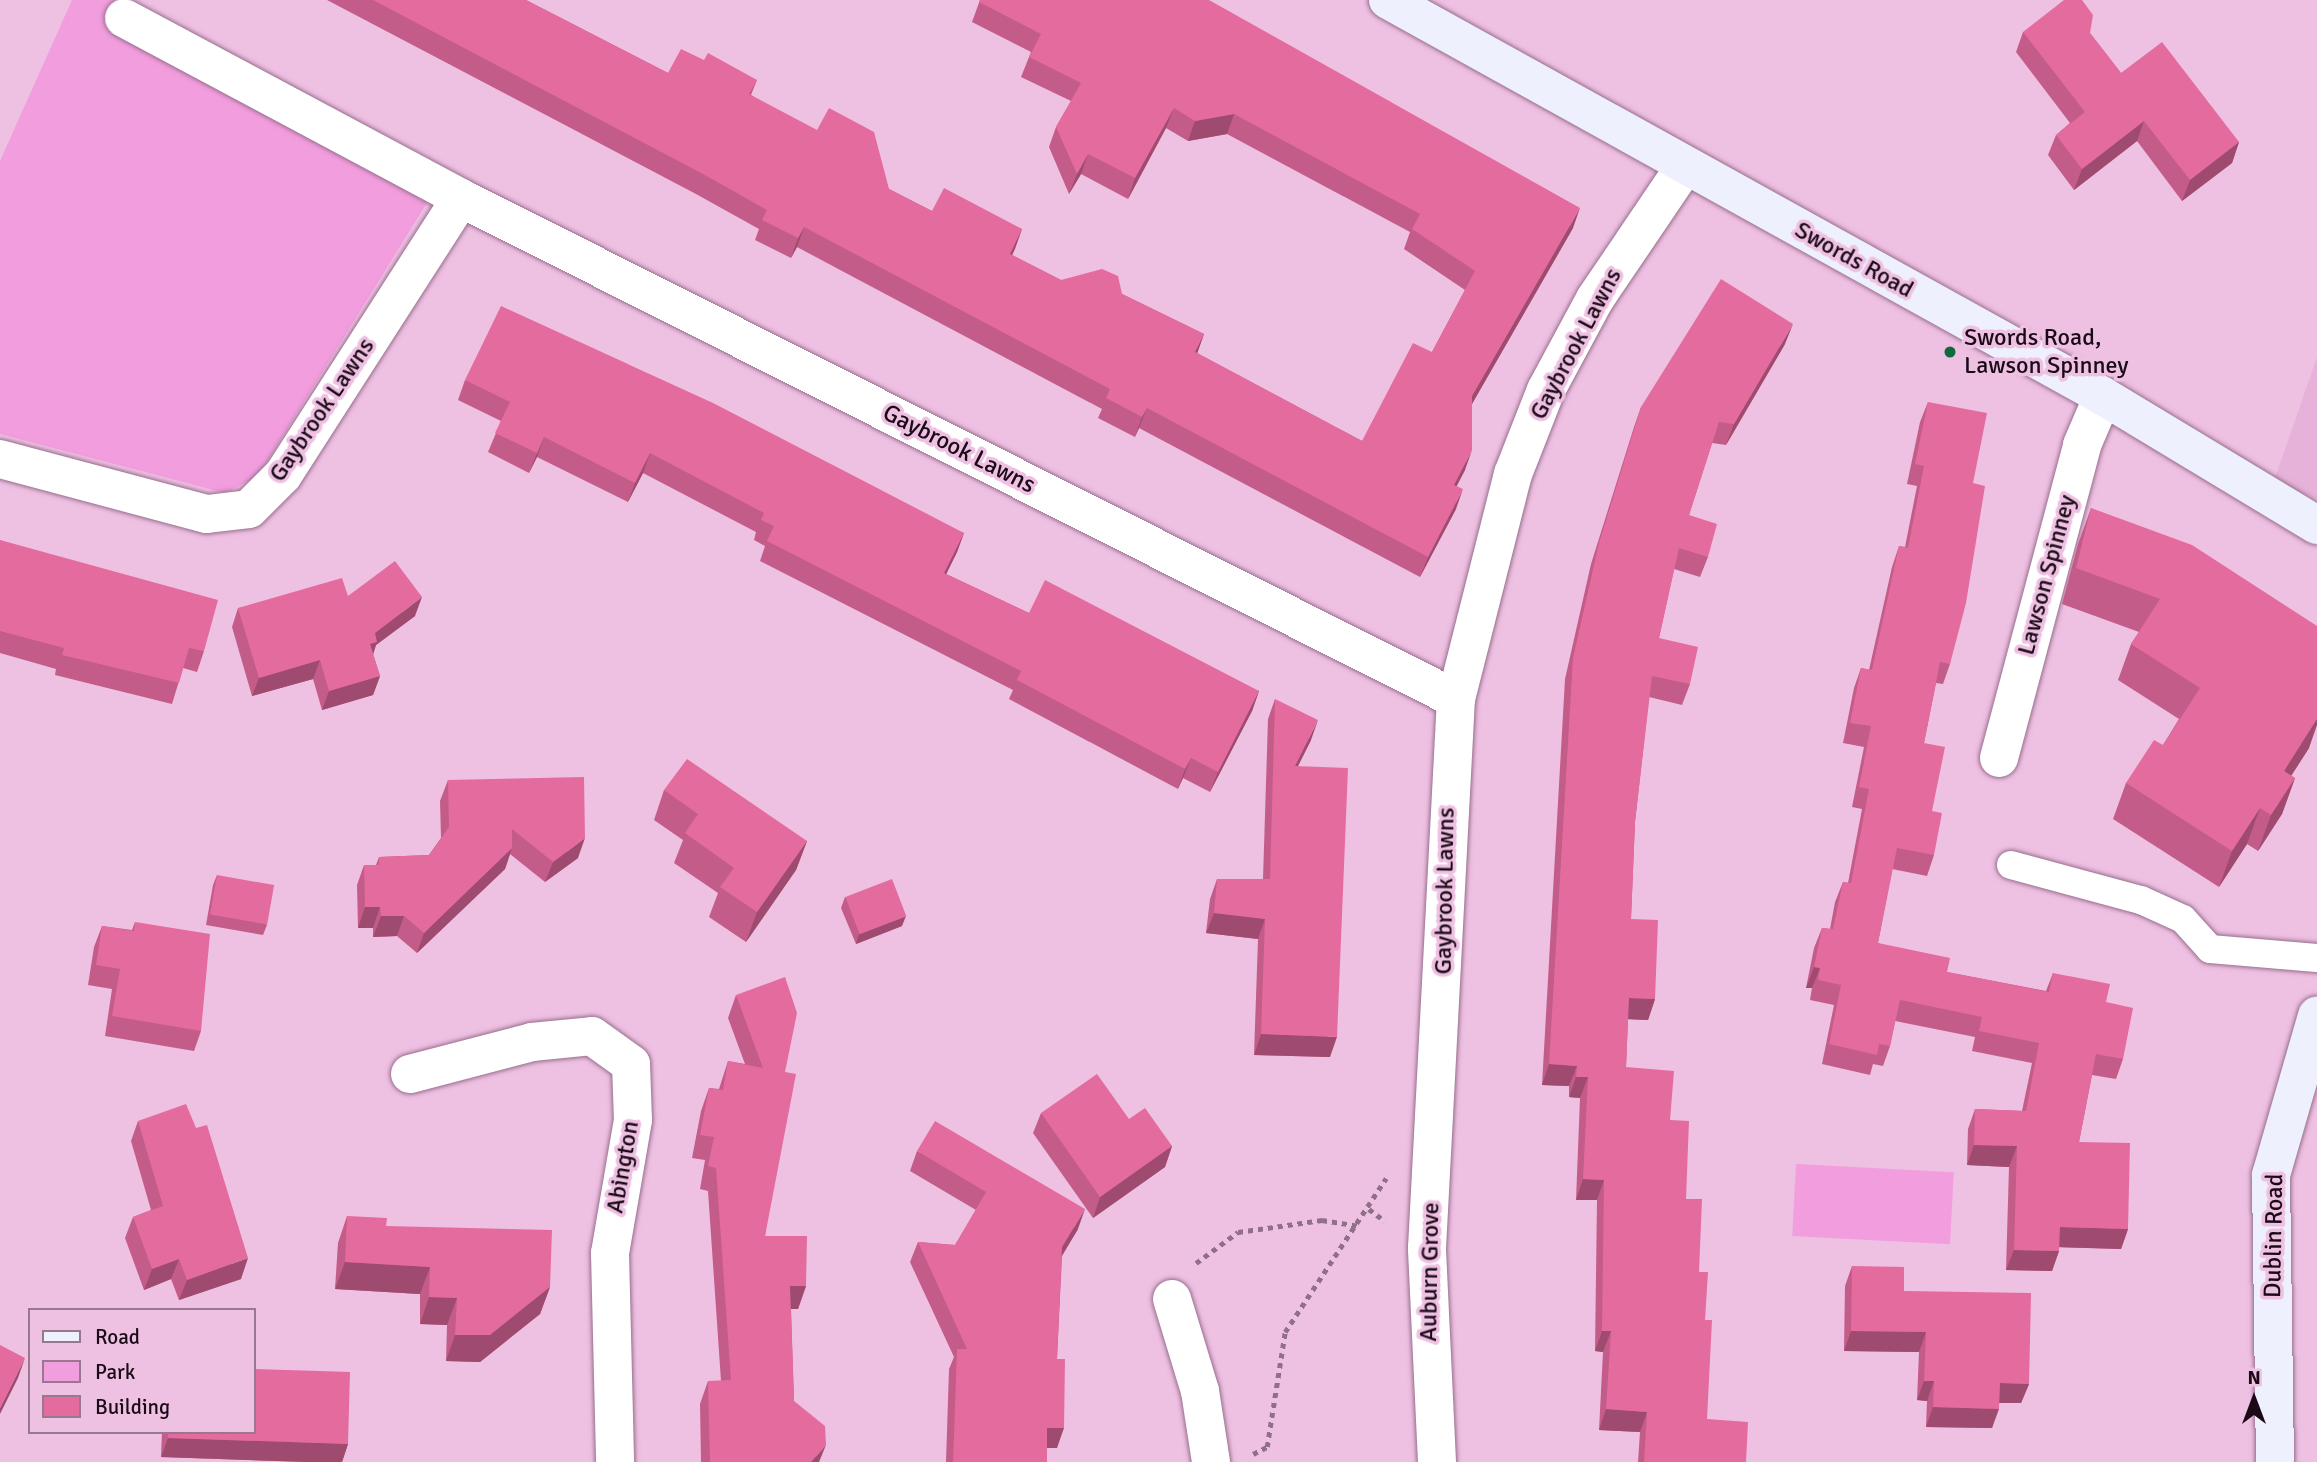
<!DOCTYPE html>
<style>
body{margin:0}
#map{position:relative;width:2317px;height:1462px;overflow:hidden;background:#eec0e2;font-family:Signika,sans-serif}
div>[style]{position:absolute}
.built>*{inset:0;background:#e6b2d9}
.green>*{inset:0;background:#f29dde;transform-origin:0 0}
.path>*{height:4.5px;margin-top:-2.25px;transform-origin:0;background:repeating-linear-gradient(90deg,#907088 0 5px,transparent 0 10px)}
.roads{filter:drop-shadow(0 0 2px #986e8d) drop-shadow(0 0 2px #986e8d)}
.lane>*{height:28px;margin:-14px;padding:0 14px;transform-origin:14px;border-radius:14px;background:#fff}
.street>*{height:38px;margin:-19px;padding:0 19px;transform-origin:19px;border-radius:19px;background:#fff}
.secondary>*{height:38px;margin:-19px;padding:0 19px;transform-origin:19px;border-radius:19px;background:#eef0fd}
.wall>*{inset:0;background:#c35c88}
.shaded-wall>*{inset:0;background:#9f4b6f}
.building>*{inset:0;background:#e36b9e;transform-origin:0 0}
.dots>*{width:19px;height:19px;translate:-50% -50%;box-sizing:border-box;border:4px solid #eec0e2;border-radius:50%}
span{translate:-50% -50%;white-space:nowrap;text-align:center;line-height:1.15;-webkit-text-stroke:7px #eec0e2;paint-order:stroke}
.street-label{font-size:24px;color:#190a16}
.poi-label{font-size:24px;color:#190a16}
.left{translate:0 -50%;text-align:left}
.legend{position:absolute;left:28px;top:1308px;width:228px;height:126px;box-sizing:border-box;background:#eec0e2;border:2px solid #997790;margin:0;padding:9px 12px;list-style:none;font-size:21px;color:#190a16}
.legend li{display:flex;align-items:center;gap:14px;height:35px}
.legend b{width:35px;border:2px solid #997790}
.north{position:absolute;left:2219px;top:1364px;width:70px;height:70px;-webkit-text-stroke:5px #eec0e2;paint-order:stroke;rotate:0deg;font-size:19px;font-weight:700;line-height:28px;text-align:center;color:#190a16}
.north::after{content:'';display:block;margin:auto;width:24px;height:32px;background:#190a16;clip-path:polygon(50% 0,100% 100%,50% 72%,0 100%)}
</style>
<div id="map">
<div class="built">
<div style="clip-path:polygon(2317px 357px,2317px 499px,2274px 481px)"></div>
</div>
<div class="green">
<div style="clip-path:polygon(72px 0,114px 0,112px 24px,430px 198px,258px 476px,225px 493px,0 434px,0 161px)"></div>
<div style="left:1796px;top:1164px;width:158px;height:72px;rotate:3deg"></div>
</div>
<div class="path">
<div style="left:1369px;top:1209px;width:20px;rotate:37deg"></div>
<div style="left:1196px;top:1263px;width:52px;rotate:-36.4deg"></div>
<div style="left:1238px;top:1232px;width:85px;rotate:-8.1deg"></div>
<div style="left:1322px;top:1220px;width:36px;rotate:9deg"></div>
<div style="left:1253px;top:1454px;width:16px;rotate:-27deg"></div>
<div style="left:1267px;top:1447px;width:116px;rotate:-81.1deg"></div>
<div style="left:1285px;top:1332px;width:184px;rotate:-56.7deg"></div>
</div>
<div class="roads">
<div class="lane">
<div style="left:2011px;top:865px;width:135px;rotate:15.1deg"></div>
<div style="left:2141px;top:900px;width:46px;rotate:24.3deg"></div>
<div style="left:2183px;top:919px;width:40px;rotate:48deg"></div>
<div style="left:2210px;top:949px;width:107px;rotate:4.8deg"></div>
</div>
<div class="street">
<div style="left:461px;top:198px;width:1114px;rotate:26.73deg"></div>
<div style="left:0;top:459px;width:214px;rotate:14.9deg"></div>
<div style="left:207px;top:514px;width:42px;rotate:-6.8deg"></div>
<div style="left:249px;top:509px;width:48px;rotate:-45deg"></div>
<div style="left:283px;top:475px;width:329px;rotate:-57.3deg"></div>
<div style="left:461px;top:198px;width:382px;rotate:-151.9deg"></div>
<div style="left:1999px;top:758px;width:324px;rotate:-75.1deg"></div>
<div style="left:2082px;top:445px;width:53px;rotate:-66.8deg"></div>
<div style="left:410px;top:1074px;width:126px;rotate:-14.7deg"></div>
<div style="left:532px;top:1042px;width:60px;rotate:-5.7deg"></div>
<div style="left:592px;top:1036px;width:48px;rotate:35.7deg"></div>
<div style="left:631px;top:1064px;width:56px;rotate:88deg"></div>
<div style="left:633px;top:1120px;width:135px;rotate:99.8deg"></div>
<div style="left:610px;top:1253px;width:209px;rotate:88.6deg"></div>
<div style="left:1172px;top:1299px;width:96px;rotate:73.1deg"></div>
<div style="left:1200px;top:1391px;width:72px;rotate:81.2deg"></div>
<div style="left:1437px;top:1462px;width:214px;rotate:-92.7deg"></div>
<div style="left:1427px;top:1248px;width:550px;rotate:-86.98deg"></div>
<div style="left:1456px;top:699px;width:232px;rotate:-75.8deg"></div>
<div style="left:1513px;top:474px;width:90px;rotate:-68.6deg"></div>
<div style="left:1546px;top:390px;width:103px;rotate:-61.7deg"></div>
<div style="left:1595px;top:299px;width:161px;rotate:-55.9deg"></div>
</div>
<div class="secondary">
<div style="left:1388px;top:0;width:817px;rotate:28.98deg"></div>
<div style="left:2103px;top:396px;width:250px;rotate:31.1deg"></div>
<div style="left:2275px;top:1462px;width:287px;rotate:-90.8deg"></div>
<div style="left:2271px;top:1175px;width:166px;rotate:-73.9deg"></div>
</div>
</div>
<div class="wall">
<div style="clip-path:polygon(327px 0,526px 0,668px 73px,704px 60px,757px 80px,751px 95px,889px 189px,932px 211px,1022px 229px,1012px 255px,1061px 280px,1122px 294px,1204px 334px,1197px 353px,1362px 441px,1432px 352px,1465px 290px,1404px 249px,1410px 232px,1227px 134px,1188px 141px,1166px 128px,1128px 199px,1081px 174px,1069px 194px,1049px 147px,1056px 127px,1071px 101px,1021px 77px,1031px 52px,972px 22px,980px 0,1573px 228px,1472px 404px,1465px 470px,1456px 486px,1456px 509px,1420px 577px,1139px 428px,1135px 437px,1098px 418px,1102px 409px,797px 247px,791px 258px,755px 240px,759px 229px,696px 194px)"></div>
<div style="clip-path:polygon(2023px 32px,2090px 33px,2121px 73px,2239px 142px,2232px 163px,2182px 201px,2137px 141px,2074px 190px,2048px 155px,2056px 135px,2070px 123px,2016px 52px)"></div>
<div style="clip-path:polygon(1785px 344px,1726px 445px,1712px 443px,1689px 515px,1708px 557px,1700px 577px,1674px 569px,1659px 638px,1690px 684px,1682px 705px,1649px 697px,1635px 822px,1631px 919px,1655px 999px,1648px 1020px,1628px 1019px,1626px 1067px,1670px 1120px,1686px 1199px,1699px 1272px,1705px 1320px,1707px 1419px,1746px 1462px,1638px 1462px,1640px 1432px,1599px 1430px,1603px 1352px,1595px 1351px,1597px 1200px,1576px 1200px,1580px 1098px,1569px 1097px,1569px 1086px,1542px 1085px,1565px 679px,1591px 564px,1634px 427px,1641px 407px)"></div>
<div style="clip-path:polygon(465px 380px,964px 533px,957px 552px,946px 574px,1029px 613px,1259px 691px,1252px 711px,1210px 792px,1183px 778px,1178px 789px,1009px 699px,1013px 690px,760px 561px,765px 546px,754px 540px,756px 532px,643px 473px,628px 502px,537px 457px,529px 473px,488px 452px,501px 421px,458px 400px)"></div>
<div style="clip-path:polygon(1928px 402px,1973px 483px,1950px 664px,1943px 684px,1936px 683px,1924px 743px,1932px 811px,1934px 855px,1927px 876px,1892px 869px,1878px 943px,1947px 972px,2046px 991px,2053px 973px,2106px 1002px,2123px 1059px,2116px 1079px,2092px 1075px,2079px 1142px,2128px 1229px,2121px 1249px,2059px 1247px,2059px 1251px,2052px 1271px,2006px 1270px,2009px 1167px,1967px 1165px,1968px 1129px,1975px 1109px,2022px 1111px,2032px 1063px,1972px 1051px,1975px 1037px,1895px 1021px,1890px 1046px,1883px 1066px,1873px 1064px,1870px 1075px,1822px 1064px,1834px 1005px,1810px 1000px,1812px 988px,1806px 988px,1814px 948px,1822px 928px,1830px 929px,1835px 902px,1843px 882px,1848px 883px,1862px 809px,1852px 807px,1864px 747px,1843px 743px,1854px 688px,1861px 668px,1869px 670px,1892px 567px,1899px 546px,1905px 547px,1917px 486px,1907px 484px,1920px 422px)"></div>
<div style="clip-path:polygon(2091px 508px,2309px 748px,2291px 776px,2295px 778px,2282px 814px,2258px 851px,2247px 844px,2219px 887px,2113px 819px,2126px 783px,2163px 745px,2179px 719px,2118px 680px,2131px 644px,2139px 632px,2062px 604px,2078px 544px)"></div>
<div style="clip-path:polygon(0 540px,204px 651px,197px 672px,183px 668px,172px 704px,55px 675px,56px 669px,0 653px)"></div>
<div style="clip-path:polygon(348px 596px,415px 616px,376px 645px,373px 654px,380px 676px,373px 695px,322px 710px,313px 679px,252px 696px,232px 627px,238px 608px)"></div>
<div style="clip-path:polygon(1275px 699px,1311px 740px,1298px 766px,1330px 1057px,1254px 1055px,1258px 939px,1206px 933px,1210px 899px,1217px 879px,1263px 879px,1268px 719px)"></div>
<div style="clip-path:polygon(448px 780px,578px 858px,545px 882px,510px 854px,505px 869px,417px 953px,397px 936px,373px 937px,373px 928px,358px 928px,357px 885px,364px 865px,376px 865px,379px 857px,429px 855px,441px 838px,440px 801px)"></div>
<div style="clip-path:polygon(664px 790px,807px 841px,796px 870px,746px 942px,709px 917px,718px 893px,674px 863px,683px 840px,654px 820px)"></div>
<div style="clip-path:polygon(217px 875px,267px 925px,263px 935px,206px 925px,213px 885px)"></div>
<div style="clip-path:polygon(845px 897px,902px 926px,856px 944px,841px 908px)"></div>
<div style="clip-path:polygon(135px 922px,201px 1031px,194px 1051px,105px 1036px,112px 989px,88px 985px,94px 947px,102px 926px,132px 930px)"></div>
<div style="clip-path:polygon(736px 995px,785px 1072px,765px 1236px,806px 1286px,798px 1309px,791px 1309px,794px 1401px,819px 1462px,701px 1462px,700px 1404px,708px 1381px,721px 1381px,708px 1191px,700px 1189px,705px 1160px,692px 1158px,701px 1111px,709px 1088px,719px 1089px,728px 1061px,745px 1064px,728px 1018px)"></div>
<div style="clip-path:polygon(1041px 1113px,1129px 1119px,1172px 1146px,1165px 1167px,1093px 1218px,1033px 1133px)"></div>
<div style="clip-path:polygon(138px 1121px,241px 1279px,179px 1300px,171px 1279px,144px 1290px,125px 1238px,133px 1217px,151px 1210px,131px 1141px)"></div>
<div style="clip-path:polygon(917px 1151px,1078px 1229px,1062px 1256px,1057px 1359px,1057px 1448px,1047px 1448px,1047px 1462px,946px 1462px,949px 1369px,954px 1357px,910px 1262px,918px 1242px,955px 1245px,976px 1210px,910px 1171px)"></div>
<div style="clip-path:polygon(347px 1216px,386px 1226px,550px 1287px,540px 1314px,480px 1362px,446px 1361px,447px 1325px,420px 1324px,420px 1294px,335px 1289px,338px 1243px)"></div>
<div style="clip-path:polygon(1852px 1266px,1904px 1291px,2029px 1384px,2021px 1403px,1999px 1403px,1992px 1428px,1926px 1427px,1927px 1401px,1917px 1400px,1919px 1352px,1844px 1351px,1845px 1286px)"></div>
<div style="clip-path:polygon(162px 1432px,254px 1432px,348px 1444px,342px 1462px,308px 1462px,161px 1457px)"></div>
</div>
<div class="shaded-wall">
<div style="clip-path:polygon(1174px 108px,1166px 128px,1128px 199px,1135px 178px)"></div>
<div style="clip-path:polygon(1234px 114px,1227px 134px,1188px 141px,1195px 121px)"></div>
<div style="clip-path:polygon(2144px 121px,2137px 141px,2074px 190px,2082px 169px)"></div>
<div style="clip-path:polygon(2239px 142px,2232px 163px,2182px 201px,2190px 180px)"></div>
<div style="clip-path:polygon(1088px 154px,1081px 174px,1069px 194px,1077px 174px)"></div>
<div style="clip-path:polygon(1580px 208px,1573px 228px,1465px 416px,1472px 396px)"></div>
<div style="clip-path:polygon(804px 227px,797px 247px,791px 258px,798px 238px)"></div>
<div style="clip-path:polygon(1022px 229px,1015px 249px,1003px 274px,1010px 254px)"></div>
<div style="clip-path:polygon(1793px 324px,1785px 344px,1726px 445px,1734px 424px)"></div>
<div style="clip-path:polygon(1204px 334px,1197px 354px,1195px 352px)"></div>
<div style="clip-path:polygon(1147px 408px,1139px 428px,1135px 437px,1142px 417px)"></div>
<div style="clip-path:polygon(544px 437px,537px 457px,529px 473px,537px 453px)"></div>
<div style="clip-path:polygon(1472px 450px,1465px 470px,1447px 505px,1454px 485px)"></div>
<div style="clip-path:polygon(650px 453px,643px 473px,628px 502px,635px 483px)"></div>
<div style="clip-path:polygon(1463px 489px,1456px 509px,1420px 577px,1428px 557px)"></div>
<div style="clip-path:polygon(964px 533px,957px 552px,937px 593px,944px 573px)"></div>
<div style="clip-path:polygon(422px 597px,415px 616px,376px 645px,371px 661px,370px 644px,375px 633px)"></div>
<div style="clip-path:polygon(320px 660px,313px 679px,252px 696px,259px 678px)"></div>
<div style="clip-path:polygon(380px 676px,373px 695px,322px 710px,329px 691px)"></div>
<div style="clip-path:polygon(2317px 687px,2317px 725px,2309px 748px,2271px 807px)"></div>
<div style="clip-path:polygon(1259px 691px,1252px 711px,1210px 792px,1218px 772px)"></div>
<div style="clip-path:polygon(1318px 720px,1311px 740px,1288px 786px,1295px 766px)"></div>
<div style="clip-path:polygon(1191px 758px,1183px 778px,1178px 789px,1185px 769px)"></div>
<div style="clip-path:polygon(2295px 778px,2282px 814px,2258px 851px,2271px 815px)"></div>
<div style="clip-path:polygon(2260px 808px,2247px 844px,2219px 887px,2232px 851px)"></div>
<div style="clip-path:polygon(585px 838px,578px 858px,545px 882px,553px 862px)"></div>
<div style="clip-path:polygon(807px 841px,796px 870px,746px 942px,757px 912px)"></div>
<div style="clip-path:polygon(512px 848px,505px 869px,417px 953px,424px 933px)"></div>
<div style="clip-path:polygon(365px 907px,380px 907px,373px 928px,358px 928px)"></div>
<div style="clip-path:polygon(1214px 913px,1265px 919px,1258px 939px,1206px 933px)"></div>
<div style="clip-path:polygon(381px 916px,404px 916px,397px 936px,373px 937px)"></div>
<div style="clip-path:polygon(906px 916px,902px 926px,856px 944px,859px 934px)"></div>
<div style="clip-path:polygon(1814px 967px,1820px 968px,1812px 988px,1806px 988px)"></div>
<div style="clip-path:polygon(1629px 998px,1655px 999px,1648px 1020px,1622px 1019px)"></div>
<div style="clip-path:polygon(1261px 1034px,1337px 1037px,1330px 1057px,1254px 1055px)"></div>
<div style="clip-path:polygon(1549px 1064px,1577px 1066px,1569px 1086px,1542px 1085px)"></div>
<div style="clip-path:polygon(1576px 1077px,1588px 1077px,1580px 1098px,1569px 1097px)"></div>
<div style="clip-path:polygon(1974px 1145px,2017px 1146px,2009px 1167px,1967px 1165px)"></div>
<div style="clip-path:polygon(1172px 1146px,1165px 1167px,1093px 1218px,1100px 1197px)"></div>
<div style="clip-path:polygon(1583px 1179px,1604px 1180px,1597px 1200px,1576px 1200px)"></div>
<div style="clip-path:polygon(1085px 1209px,1078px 1229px,1055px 1267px,1062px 1247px)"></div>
<div style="clip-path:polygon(2060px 1227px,2128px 1229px,2121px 1249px,2053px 1247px)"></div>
<div style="clip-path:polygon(2014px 1250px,2059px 1251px,2052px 1271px,2006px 1270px)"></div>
<div style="clip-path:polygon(248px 1258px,241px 1279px,179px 1300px,187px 1280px)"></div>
<div style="clip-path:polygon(179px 1259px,171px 1279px,144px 1290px,152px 1269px)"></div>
<div style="clip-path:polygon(345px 1262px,430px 1267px,420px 1294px,335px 1289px)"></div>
<div style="clip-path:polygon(790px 1286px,806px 1286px,798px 1309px,782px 1309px)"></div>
<div style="clip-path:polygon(550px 1287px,540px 1314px,480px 1362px,446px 1361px,455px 1335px)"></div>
<div style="clip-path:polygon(429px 1297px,457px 1298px,447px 1325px,420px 1324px)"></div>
<div style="clip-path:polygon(1602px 1331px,1611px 1331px,1603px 1352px,1595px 1351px)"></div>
<div style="clip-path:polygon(1851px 1331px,1926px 1332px,1919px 1352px,1844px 1351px)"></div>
<div style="clip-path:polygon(25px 1358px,18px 1378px,0 1414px,0 1408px)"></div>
<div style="clip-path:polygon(1924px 1381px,1934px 1381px,1927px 1401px,1917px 1400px)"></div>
<div style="clip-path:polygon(2000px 1383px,2029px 1384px,2021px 1403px,1992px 1403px)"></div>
<div style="clip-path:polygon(1933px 1407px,1999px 1409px,1992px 1428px,1926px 1427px)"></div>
<div style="clip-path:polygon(1606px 1409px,1647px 1412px,1640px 1432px,1599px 1430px)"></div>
<div style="clip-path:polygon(1047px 1428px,1064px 1428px,1057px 1448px,1040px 1448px)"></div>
<div style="clip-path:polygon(168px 1438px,348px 1444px,342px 1462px,308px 1462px,161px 1457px)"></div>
<div style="clip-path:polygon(826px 1445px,819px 1462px,811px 1462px)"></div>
</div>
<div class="building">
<div style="clip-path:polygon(373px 0,526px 0,668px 73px,681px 49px,704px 60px,708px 53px,757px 80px,749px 94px,817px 130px,829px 108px,874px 132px,889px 189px,932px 211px,944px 188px,1022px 229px,1010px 254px,1061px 280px,1102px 269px,1118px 276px,1122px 294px,1204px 334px,1195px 352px,1362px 441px,1413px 343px,1432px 352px,1475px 271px,1412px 229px,1420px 214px,1234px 114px,1195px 121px,1174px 108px,1135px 178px,1088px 154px,1077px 174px,1056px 127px,1081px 83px,1029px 57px,1041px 34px,979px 2px,980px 0,1209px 0,1580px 208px,1472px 396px,1472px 450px,1454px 485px,1463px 489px,1428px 557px,1147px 408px,1142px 417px,1106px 398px,1110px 389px,804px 227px,798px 238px,762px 220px,767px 210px,703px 174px)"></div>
<div style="clip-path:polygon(2064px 0,2082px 0,2093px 15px,2090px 33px,2121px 73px,2162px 42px,2239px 142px,2190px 180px,2144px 121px,2082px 169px,2056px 135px,2085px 112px,2023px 32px)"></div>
<div style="clip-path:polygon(1721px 279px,1793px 324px,1734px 424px,1719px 422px,1689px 515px,1717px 524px,1708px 557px,1679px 548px,1659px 638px,1698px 647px,1690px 684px,1652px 676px,1635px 822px,1631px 919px,1658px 920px,1655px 999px,1629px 998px,1626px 1067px,1674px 1071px,1670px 1120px,1689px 1121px,1686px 1199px,1702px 1199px,1699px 1272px,1708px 1272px,1705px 1320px,1712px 1320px,1707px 1419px,1748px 1422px,1746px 1462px,1644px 1462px,1647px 1412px,1606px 1409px,1611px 1331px,1602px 1331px,1604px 1180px,1583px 1179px,1588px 1077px,1576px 1077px,1577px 1066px,1549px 1064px,1573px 658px,1599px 543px,1641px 407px)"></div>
<div style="clip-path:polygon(501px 306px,713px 403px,964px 533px,944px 573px,1029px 613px,1045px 580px,1259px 691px,1218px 772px,1191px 758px,1185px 769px,1017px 680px,1021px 671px,767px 541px,774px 526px,761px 520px,764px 513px,650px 453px,635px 483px,544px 437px,537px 453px,495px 433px,510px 402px,465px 380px)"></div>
<div style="clip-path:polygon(1928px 402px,1987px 413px,1973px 483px,1985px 486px,1966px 603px,1950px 664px,1940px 662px,1924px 743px,1945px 747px,1932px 811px,1942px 813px,1934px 855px,1897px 848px,1878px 943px,1950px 958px,1947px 972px,2049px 992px,2053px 973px,2110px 984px,2106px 1002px,2133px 1008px,2123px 1059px,2096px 1054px,2079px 1142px,2130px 1143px,2128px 1229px,2060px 1227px,2059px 1251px,2014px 1250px,2017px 1146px,1974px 1145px,1975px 1109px,2026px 1111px,2039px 1043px,1979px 1031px,1982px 1017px,1900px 1000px,1890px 1046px,1879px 1044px,1877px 1055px,1829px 1044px,1841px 985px,1818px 980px,1820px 968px,1814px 967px,1822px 928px,1833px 929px,1843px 882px,1851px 883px,1869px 789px,1859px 787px,1871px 726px,1850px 723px,1861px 668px,1872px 670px,1899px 546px,1908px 548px,1924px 466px,1915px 464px)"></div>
<div style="clip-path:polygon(2091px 508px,2192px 545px,2317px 626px,2317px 719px,2284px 771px,2295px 778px,2271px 815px,2260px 808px,2232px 851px,2126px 783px,2154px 740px,2163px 745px,2200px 688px,2131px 644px,2160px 599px,2076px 568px)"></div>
<div style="clip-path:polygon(0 540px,218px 600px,204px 651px,189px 648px,179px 683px,62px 655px,64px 648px,0 631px)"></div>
<div style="clip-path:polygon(395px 561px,422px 597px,375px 633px,377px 642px,370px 644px,380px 676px,329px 691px,320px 660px,259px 678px,238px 608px,342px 578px,348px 596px)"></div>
<div style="clip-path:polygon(1275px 699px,1318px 720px,1295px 766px,1348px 768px,1337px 1037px,1261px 1034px,1265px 919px,1214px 913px,1217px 879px,1270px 879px)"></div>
<div style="clip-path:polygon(687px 759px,807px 841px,757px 912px,720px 887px,734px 868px,685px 833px,698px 814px,664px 790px)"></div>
<div style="clip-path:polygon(584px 777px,585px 838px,553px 862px,512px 829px,512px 848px,424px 933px,404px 916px,381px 916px,380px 907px,365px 907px,364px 865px,379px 865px,379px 857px,429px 855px,449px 827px,448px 780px)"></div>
<div style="left:217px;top:875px;width:58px;height:40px;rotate:10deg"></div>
<div style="left:892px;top:879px;width:40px;height:50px;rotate:69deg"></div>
<div style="clip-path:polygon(135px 922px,210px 934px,201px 1031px,112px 1016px,120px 969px,96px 965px,102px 926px,134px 931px)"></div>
<div style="clip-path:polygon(785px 977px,797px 1013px,785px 1072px,796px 1074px,765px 1236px,807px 1236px,806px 1286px,790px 1286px,794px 1401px,825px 1426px,826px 1445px,811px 1462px,710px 1462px,708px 1381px,731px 1380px,716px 1168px,708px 1166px,714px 1137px,700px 1135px,709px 1088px,723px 1090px,728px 1061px,763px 1068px,736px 995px)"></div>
<div style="clip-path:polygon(1097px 1074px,1129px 1119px,1145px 1108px,1172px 1146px,1100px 1197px,1041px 1113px)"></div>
<div style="clip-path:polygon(186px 1104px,196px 1128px,207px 1125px,248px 1258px,187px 1280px,179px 1259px,152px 1269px,133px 1217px,163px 1206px,138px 1121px)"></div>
<div style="clip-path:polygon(935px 1121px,1085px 1209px,1062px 1247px,1057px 1359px,1065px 1359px,1064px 1428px,1047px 1428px,1047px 1462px,953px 1462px,957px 1349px,967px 1349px,918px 1242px,955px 1245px,986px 1192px,917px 1151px)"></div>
<div style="clip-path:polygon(347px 1216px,387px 1218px,386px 1226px,552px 1230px,550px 1287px,490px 1335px,455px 1335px,457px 1298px,429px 1297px,430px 1267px,345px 1262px)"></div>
<div style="clip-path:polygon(1852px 1266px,1904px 1267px,1904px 1291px,2031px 1293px,2029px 1384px,2000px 1383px,1999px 1409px,1933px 1407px,1934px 1381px,1924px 1381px,1926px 1332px,1851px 1331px)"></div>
<div style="clip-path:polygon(0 1345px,25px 1358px,0 1408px)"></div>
<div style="clip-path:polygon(254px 1369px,350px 1372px,348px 1444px,168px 1438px,168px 1432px,254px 1432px)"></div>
</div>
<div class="dots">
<div style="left:1950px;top:352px;background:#0e6a3e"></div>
</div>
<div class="street-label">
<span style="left:1854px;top:260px;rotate:29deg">Swords Road</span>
<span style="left:1576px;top:344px;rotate:-62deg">Gaybrook Lawns</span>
<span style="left:322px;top:410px;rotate:-56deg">Gaybrook Lawns</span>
<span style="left:959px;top:449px;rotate:27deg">Gaybrook Lawns</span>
<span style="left:2047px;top:575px;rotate:-75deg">Lawson Spinney</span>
<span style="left:1445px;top:891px;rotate:-89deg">Gaybrook Lawns</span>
<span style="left:623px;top:1167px;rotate:-80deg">Abington</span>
<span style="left:2274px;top:1236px;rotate:-89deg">Dublin Road</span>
<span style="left:1430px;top:1272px;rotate:-89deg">Auburn Grove</span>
</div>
<div class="poi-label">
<span class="left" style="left:1964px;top:352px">Swords Road,<br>Lawson Spinney</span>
</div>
<ul class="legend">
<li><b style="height:9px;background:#eef0fd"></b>Road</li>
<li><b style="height:19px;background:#f29dde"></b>Park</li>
<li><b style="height:19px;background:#e36b9e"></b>Building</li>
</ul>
<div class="north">N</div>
</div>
